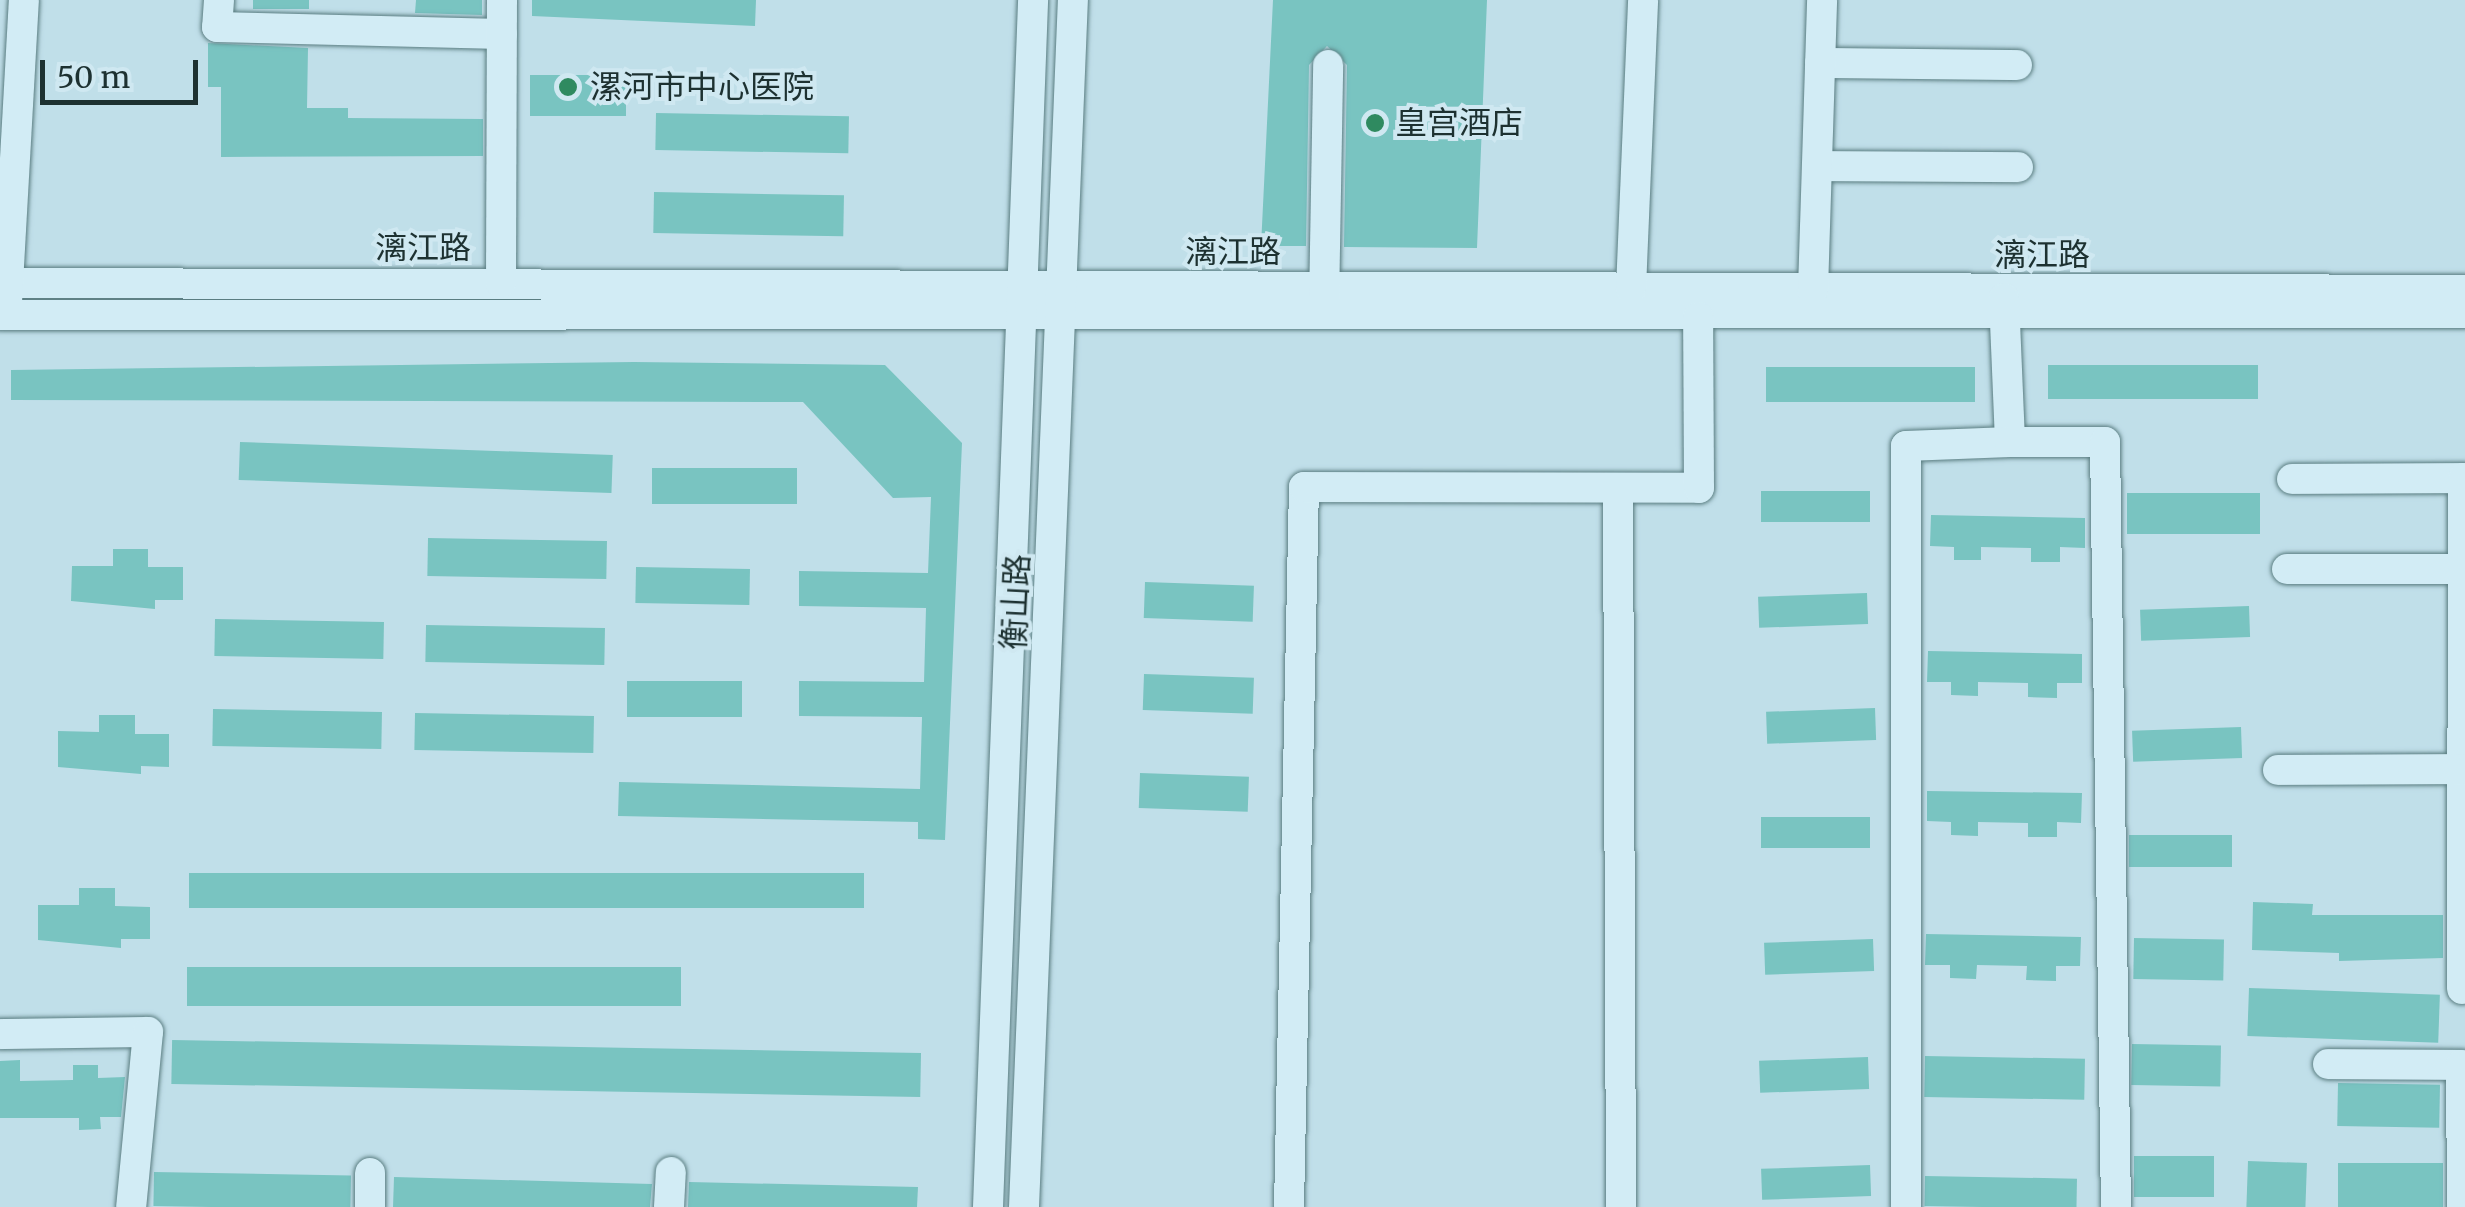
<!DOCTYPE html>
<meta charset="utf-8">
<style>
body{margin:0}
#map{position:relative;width:2465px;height:1207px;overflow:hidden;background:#c0dfe9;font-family:Merriweather,"Noto Sans SC",serif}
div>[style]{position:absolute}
.building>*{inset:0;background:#79c4c1;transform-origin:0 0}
.roads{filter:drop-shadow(0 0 2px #5a7d81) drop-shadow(0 0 2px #5a7d81)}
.minor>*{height:30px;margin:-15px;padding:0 15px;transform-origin:15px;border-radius:15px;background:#d2ecf5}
.dots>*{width:28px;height:28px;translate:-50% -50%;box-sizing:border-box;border:5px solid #cfe8f1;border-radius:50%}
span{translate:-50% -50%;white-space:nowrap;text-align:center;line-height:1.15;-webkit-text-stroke:8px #cfe8f1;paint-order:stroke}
.poi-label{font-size:32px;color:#1d3131}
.left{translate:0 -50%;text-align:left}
.street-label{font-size:32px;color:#1d3131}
.scale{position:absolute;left:40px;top:60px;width:158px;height:45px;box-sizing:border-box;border:5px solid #1d3131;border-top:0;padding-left:12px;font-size:30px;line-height:35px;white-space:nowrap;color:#1d3131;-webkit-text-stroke:8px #cfe8f1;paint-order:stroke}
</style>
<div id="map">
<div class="building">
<div style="left:253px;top:0;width:56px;height:9px"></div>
<div style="clip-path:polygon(416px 0,482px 0,482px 15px,415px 13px)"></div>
<div style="clip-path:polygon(532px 0,756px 0,755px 26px,532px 16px)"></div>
<div style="clip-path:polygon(1273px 0,1487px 0,1477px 248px,1344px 247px,1347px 65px,1327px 46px,1309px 65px,1306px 246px,1261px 246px)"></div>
<div style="clip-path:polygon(208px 43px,308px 48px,307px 108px,348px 108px,348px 118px,483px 119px,483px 156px,221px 157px,221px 87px,208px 87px)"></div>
<div style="left:626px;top:75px;width:41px;height:96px;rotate:90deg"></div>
<div style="left:656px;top:113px;width:193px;height:37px;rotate:1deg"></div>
<div style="left:654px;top:192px;width:190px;height:41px;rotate:1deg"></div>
<div style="clip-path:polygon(634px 362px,885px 365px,962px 443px,945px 840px,918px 839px,918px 822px,618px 816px,619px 782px,920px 789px,922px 717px,799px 716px,799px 681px,924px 682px,926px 608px,799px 606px,799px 571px,928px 573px,931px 497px,893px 498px,803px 402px,11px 400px,11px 370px)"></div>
<div style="left:2048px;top:365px;width:210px;height:34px"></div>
<div style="left:1766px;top:367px;width:209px;height:35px"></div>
<div style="left:240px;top:442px;width:373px;height:38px;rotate:2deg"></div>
<div style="left:652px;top:468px;width:145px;height:36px"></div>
<div style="left:1870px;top:491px;width:31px;height:109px;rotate:90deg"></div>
<div style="left:2127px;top:493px;width:133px;height:41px"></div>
<div style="clip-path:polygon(1931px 515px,2085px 518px,2085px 548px,2060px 547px,2060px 562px,2031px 562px,2031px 548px,1981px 547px,1981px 560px,1954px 560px,1954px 547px,1930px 546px)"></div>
<div style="left:428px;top:538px;width:179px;height:38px;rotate:1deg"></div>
<div style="clip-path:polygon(113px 549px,148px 549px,148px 567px,183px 567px,183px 600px,155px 600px,155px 609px,71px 601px,72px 566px,113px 566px)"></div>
<div style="left:636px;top:567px;width:114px;height:36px;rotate:1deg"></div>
<div style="left:1145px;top:582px;width:109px;height:36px;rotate:2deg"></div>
<div style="left:1867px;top:593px;width:31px;height:109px;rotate:88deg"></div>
<div style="left:2249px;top:606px;width:31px;height:109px;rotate:88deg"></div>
<div style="left:215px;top:619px;width:169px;height:37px;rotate:1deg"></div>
<div style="left:426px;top:625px;width:179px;height:37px;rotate:1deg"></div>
<div style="clip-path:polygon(1928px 651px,2082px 654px,2082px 683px,2057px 683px,2057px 698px,2028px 697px,2028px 683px,1978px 682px,1978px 696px,1951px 695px,1951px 682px,1927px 682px)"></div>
<div style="left:1144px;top:674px;width:110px;height:36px;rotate:2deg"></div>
<div style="left:627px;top:681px;width:115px;height:36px"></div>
<div style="left:1875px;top:708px;width:32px;height:109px;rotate:88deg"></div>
<div style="left:213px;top:709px;width:169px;height:37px;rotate:1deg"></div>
<div style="left:415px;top:713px;width:179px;height:37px;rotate:1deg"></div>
<div style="clip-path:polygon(99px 715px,135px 715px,135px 734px,169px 734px,169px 767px,141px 766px,141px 774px,58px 767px,58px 731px,99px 732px)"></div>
<div style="left:2241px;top:727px;width:31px;height:109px;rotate:88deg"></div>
<div style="left:1140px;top:773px;width:109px;height:35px;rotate:2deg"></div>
<div style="clip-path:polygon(1927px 791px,2082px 793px,2081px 823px,2057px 822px,2057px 837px,2028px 837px,2028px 823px,1978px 822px,1978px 836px,1951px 835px,1951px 822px,1927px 821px)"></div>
<div style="left:1870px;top:817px;width:31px;height:109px;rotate:90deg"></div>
<div style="left:2232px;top:835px;width:32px;height:103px;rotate:90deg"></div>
<div style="left:189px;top:873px;width:675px;height:35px"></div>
<div style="clip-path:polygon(79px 888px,115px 888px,115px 906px,150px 907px,150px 939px,121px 939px,121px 948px,38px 940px,38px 905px,79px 905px)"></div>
<div style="clip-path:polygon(2253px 902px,2313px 904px,2312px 915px,2443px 915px,2443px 958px,2339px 961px,2339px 953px,2252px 950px)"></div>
<div style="clip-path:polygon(1926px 934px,2081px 937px,2080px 966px,2056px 966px,2056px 981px,2026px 980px,2027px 966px,1977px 965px,1976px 979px,1950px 978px,1950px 965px,1925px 965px)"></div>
<div style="left:2134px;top:938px;width:90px;height:41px;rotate:1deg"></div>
<div style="left:1873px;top:939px;width:32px;height:109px;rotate:88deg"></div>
<div style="left:187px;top:967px;width:494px;height:39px"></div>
<div style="left:2249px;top:988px;width:191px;height:48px;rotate:2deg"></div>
<div style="left:2132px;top:1044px;width:89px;height:41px;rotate:1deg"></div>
<div style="left:921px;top:1053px;width:44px;height:749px;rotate:91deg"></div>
<div style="left:1925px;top:1056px;width:160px;height:41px;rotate:1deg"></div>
<div style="left:1868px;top:1057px;width:32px;height:109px;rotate:88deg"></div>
<div style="clip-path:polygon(20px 1060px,20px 1081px,73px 1080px,73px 1065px,98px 1065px,98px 1078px,125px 1077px,121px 1117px,100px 1117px,101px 1129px,79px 1130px,79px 1118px,0 1118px,0 1061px)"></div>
<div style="left:2338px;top:1083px;width:102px;height:43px;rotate:1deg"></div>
<div style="left:2134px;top:1156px;width:80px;height:41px"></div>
<div style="left:2248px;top:1161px;width:59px;height:46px;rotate:2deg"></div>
<div style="left:2338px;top:1163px;width:105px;height:44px"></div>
<div style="left:1870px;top:1165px;width:31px;height:109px;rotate:88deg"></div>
<div style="left:154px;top:1172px;width:197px;height:34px;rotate:1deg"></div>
<div style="left:1925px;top:1176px;width:152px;height:30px;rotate:1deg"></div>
<div style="clip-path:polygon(394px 1177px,652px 1184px,650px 1207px,393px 1207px)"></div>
<div style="clip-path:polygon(689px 1182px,918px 1187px,917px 1207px,688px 1207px)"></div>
</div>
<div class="roads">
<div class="minor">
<div style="left:219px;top:0;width:27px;rotate:94deg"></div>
<div style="left:217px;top:27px;width:285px;rotate:1.4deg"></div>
<div style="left:1820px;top:63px;width:197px;rotate:0.6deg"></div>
<div style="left:1817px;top:166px;width:201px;rotate:0.3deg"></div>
<div style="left:0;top:283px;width:2465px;rotate:0.16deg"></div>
<div style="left:501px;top:283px;width:283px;rotate:-89.8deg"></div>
<div style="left:1631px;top:289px;width:289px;rotate:-87.6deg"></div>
<div style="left:1813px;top:290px;width:290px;rotate:-88.2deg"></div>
<div style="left:2004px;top:298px;width:144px;rotate:87.6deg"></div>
<div style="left:7px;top:302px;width:302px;rotate:-86.8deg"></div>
<div style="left:1324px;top:305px;width:240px;rotate:-89deg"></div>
<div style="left:0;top:315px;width:2465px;rotate:-0.05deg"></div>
<div style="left:2292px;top:479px;width:171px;rotate:-0.3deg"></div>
<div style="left:2463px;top:478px;width:511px;rotate:90.11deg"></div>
<div style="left:1618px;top:488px;width:719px;rotate:89.76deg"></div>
<div style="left:2287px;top:569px;width:176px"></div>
<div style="left:2278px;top:770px;width:184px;rotate:-0.3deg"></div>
<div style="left:0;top:1034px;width:148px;rotate:-0.8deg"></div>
<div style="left:148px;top:1032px;width:176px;rotate:95.5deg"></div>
<div style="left:2328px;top:1064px;width:133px;rotate:0.4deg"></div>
<div style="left:2461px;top:1065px;width:142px;rotate:89.6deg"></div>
<div style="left:370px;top:1173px;width:34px;rotate:90deg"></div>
<div style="left:669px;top:1207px;width:35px;rotate:-87deg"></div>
<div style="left:988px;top:1207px;width:1208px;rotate:-87.86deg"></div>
<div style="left:1024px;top:1207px;width:1208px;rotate:-87.68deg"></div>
<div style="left:1289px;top:1207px;width:720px;rotate:-88.81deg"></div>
<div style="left:1304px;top:487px;width:395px;rotate:0.1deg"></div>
<div style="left:1699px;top:488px;width:171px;rotate:-90.3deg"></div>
<div style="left:1906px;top:1207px;width:761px;rotate:-90deg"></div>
<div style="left:1906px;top:446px;width:104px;rotate:-2.2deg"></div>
<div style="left:2010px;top:442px;width:95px"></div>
<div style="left:2105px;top:442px;width:765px;rotate:89.18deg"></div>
</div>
</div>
<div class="dots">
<div style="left:568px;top:87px;background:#2f8a60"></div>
<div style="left:1375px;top:123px;background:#2f8a60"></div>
</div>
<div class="poi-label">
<span class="left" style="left:590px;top:87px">漯河市中心医院</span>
<span class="left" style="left:1395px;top:123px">皇宫酒店</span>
</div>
<div class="street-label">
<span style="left:423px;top:248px">漓江路</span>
<span style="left:1233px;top:252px">漓江路</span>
<span style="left:2042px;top:255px">漓江路</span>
<span style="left:1016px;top:602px;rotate:-87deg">衡山路</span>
</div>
<div class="scale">50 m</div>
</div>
